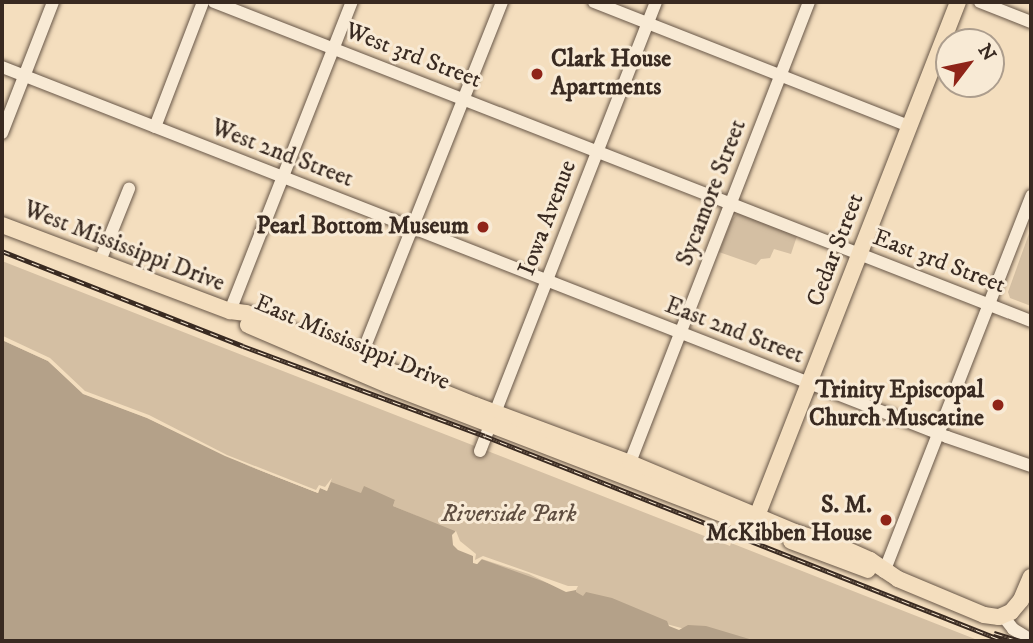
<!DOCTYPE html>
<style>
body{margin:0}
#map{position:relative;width:1033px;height:643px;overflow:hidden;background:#f4debe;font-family:"IM FELL DW Pica",serif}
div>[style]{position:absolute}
.green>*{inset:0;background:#d4bfa3}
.water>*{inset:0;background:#b4a189}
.pier>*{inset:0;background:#f4debe}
.roads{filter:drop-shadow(0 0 2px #685748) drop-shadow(0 0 2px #685748)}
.minor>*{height:12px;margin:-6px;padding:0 6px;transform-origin:6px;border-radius:6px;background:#f8ead5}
.major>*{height:16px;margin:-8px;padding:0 8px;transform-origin:8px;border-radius:8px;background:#f4debe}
.rail>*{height:5px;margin-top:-2.5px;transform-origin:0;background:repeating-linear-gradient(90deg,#f8ead5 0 8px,#392a21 0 16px);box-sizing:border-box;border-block:2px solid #392a21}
.dots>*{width:19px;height:19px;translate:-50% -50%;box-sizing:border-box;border:4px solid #f8ead5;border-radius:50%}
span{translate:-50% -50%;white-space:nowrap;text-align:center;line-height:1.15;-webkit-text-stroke:6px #f8ead5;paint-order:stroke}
.street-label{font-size:24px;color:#392a21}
.poi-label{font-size:24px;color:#392a21;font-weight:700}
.left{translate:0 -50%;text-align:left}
.right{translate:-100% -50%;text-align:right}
.park-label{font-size:24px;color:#604f42;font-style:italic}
.frame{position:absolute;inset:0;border:4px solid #392a21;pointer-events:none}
.north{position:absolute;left:935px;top:28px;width:70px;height:70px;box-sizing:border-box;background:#f8ead5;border:2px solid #ac9d8d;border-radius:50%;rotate:58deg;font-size:19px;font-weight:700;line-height:28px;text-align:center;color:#392a21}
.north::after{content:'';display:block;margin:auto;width:24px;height:32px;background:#8f2418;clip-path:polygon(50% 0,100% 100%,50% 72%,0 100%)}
</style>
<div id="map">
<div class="green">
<div style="clip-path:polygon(738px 213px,797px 236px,791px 254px,774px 249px,770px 258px,761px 259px,756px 265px,719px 252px,732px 219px)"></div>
<div style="clip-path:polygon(1031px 228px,1031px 306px,1010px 298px,1008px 292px)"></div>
<div style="clip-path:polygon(2px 261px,730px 546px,731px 543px,980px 641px,729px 641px,615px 610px,563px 626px,417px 516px,393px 506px,395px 500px,365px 509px,249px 466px,83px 394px,48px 361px,2px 340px)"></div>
</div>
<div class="water">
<div style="clip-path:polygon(2px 340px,48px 361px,84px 394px,147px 418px,249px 466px,318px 493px,320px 488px,327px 491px,331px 482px,361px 493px,364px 486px,395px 500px,393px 506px,455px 531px,456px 543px,473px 556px,473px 562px,477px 564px,481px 559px,567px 590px,576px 590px,576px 592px,583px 596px,586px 592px,612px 598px,667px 621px,669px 626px,679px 630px,688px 625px,706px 626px,756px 641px,2px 641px)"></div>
</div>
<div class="pier">
<div style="clip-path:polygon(3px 336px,50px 358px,85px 391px,149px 415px,227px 455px,316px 490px,319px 485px,325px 487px,332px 478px,327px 491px,320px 488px,318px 493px,272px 475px,225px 456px,147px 418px,83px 394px,48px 361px,2px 340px)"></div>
<div style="clip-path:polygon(456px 531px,460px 541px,476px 554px,475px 560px,483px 556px,568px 586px,578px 586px,576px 590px,566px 592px,529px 574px,482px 559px,477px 564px,473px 563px,473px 556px,458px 550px,453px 545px,452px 535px)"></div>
</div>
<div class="roads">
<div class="minor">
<div style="left:214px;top:2px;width:877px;rotate:21.33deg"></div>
<div style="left:594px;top:2px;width:339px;rotate:21.5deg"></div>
<div style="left:980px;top:2px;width:55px;rotate:21.4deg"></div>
<div style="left:2px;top:67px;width:1015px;rotate:21.38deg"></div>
<div style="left:947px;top:437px;width:89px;rotate:19deg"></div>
<div style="left:155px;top:127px;width:134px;rotate:-69deg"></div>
<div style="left:2px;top:133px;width:141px;rotate:-68.7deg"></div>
<div style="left:100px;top:261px;width:78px;rotate:-68.1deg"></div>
<div style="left:230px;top:311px;width:332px;rotate:-68.5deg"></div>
<div style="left:358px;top:364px;width:390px;rotate:-68.3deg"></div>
<div style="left:480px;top:451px;width:482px;rotate:-68.6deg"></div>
<div style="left:627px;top:470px;width:502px;rotate:-68.75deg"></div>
<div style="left:884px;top:572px;width:404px;rotate:-68.6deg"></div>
<div style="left:1003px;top:616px;width:16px;rotate:52deg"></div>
<div style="left:1013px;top:629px;width:21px;rotate:31deg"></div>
</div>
<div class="major">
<div style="left:2px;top:225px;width:244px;rotate:20.7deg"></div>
<div style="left:230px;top:311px;width:16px;rotate:7deg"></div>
<div style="left:246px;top:313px;width:247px;rotate:21.9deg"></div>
<div style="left:475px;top:405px;width:165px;rotate:20.5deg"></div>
<div style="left:630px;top:463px;width:179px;rotate:22.7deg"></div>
<div style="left:795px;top:532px;width:48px;rotate:18.1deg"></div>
<div style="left:841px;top:547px;width:32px;rotate:24deg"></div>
<div style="left:870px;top:560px;width:34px;rotate:34deg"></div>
<div style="left:898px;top:579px;width:93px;rotate:22.7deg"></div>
<div style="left:984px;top:615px;width:15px;rotate:8deg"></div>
<div style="left:999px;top:617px;width:13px;rotate:-23deg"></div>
<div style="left:1011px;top:612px;width:16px;rotate:-50deg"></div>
<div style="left:1021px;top:600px;width:25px;rotate:-67deg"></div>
<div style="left:248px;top:325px;width:152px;rotate:23.2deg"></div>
<div style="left:388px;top:385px;width:405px;rotate:21.1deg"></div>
<div style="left:757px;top:516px;width:552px;rotate:-68.64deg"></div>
<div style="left:791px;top:541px;width:82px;rotate:20.6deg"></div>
</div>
</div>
<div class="rail">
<div style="left:2px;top:251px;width:259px;rotate:21.5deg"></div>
<div style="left:243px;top:346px;width:258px;rotate:20.4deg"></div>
<div style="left:485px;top:436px;width:558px;rotate:21.55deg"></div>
<div style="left:994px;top:633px;width:28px;rotate:17deg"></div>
</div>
<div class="dots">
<div style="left:537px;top:74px;background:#8f2418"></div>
<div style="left:483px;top:227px;background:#8f2418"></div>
<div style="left:998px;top:405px;background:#8f2418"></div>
<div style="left:886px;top:520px;background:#8f2418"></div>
</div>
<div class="street-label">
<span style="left:413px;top:56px;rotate:21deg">West 3rd Street</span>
<span style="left:282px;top:154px;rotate:21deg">West 2nd Street</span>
<span style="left:712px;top:193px;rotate:-69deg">Sycamore Street</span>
<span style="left:548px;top:218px;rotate:-69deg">Iowa Avenue</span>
<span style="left:124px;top:247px;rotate:21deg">West Mississippi Drive</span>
<span style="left:836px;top:250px;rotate:-69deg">Cedar Street</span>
<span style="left:939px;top:262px;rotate:21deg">East 3rd Street</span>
<span style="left:734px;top:331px;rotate:21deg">East 2nd Street</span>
<span style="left:352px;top:343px;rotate:23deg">East Mississippi Drive</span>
</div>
<div class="poi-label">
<span class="left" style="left:551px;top:74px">Clark House<br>Apartments</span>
<span class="right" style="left:469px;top:227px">Pearl Bottom Museum</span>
<span class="right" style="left:984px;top:405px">Trinity Episcopal<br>Church Muscatine</span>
<span class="right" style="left:872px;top:520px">S. M.<br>McKibben House</span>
</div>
<div class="park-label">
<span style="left:509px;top:515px">Riverside Park</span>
</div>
<div class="frame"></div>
<div class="north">N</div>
</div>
